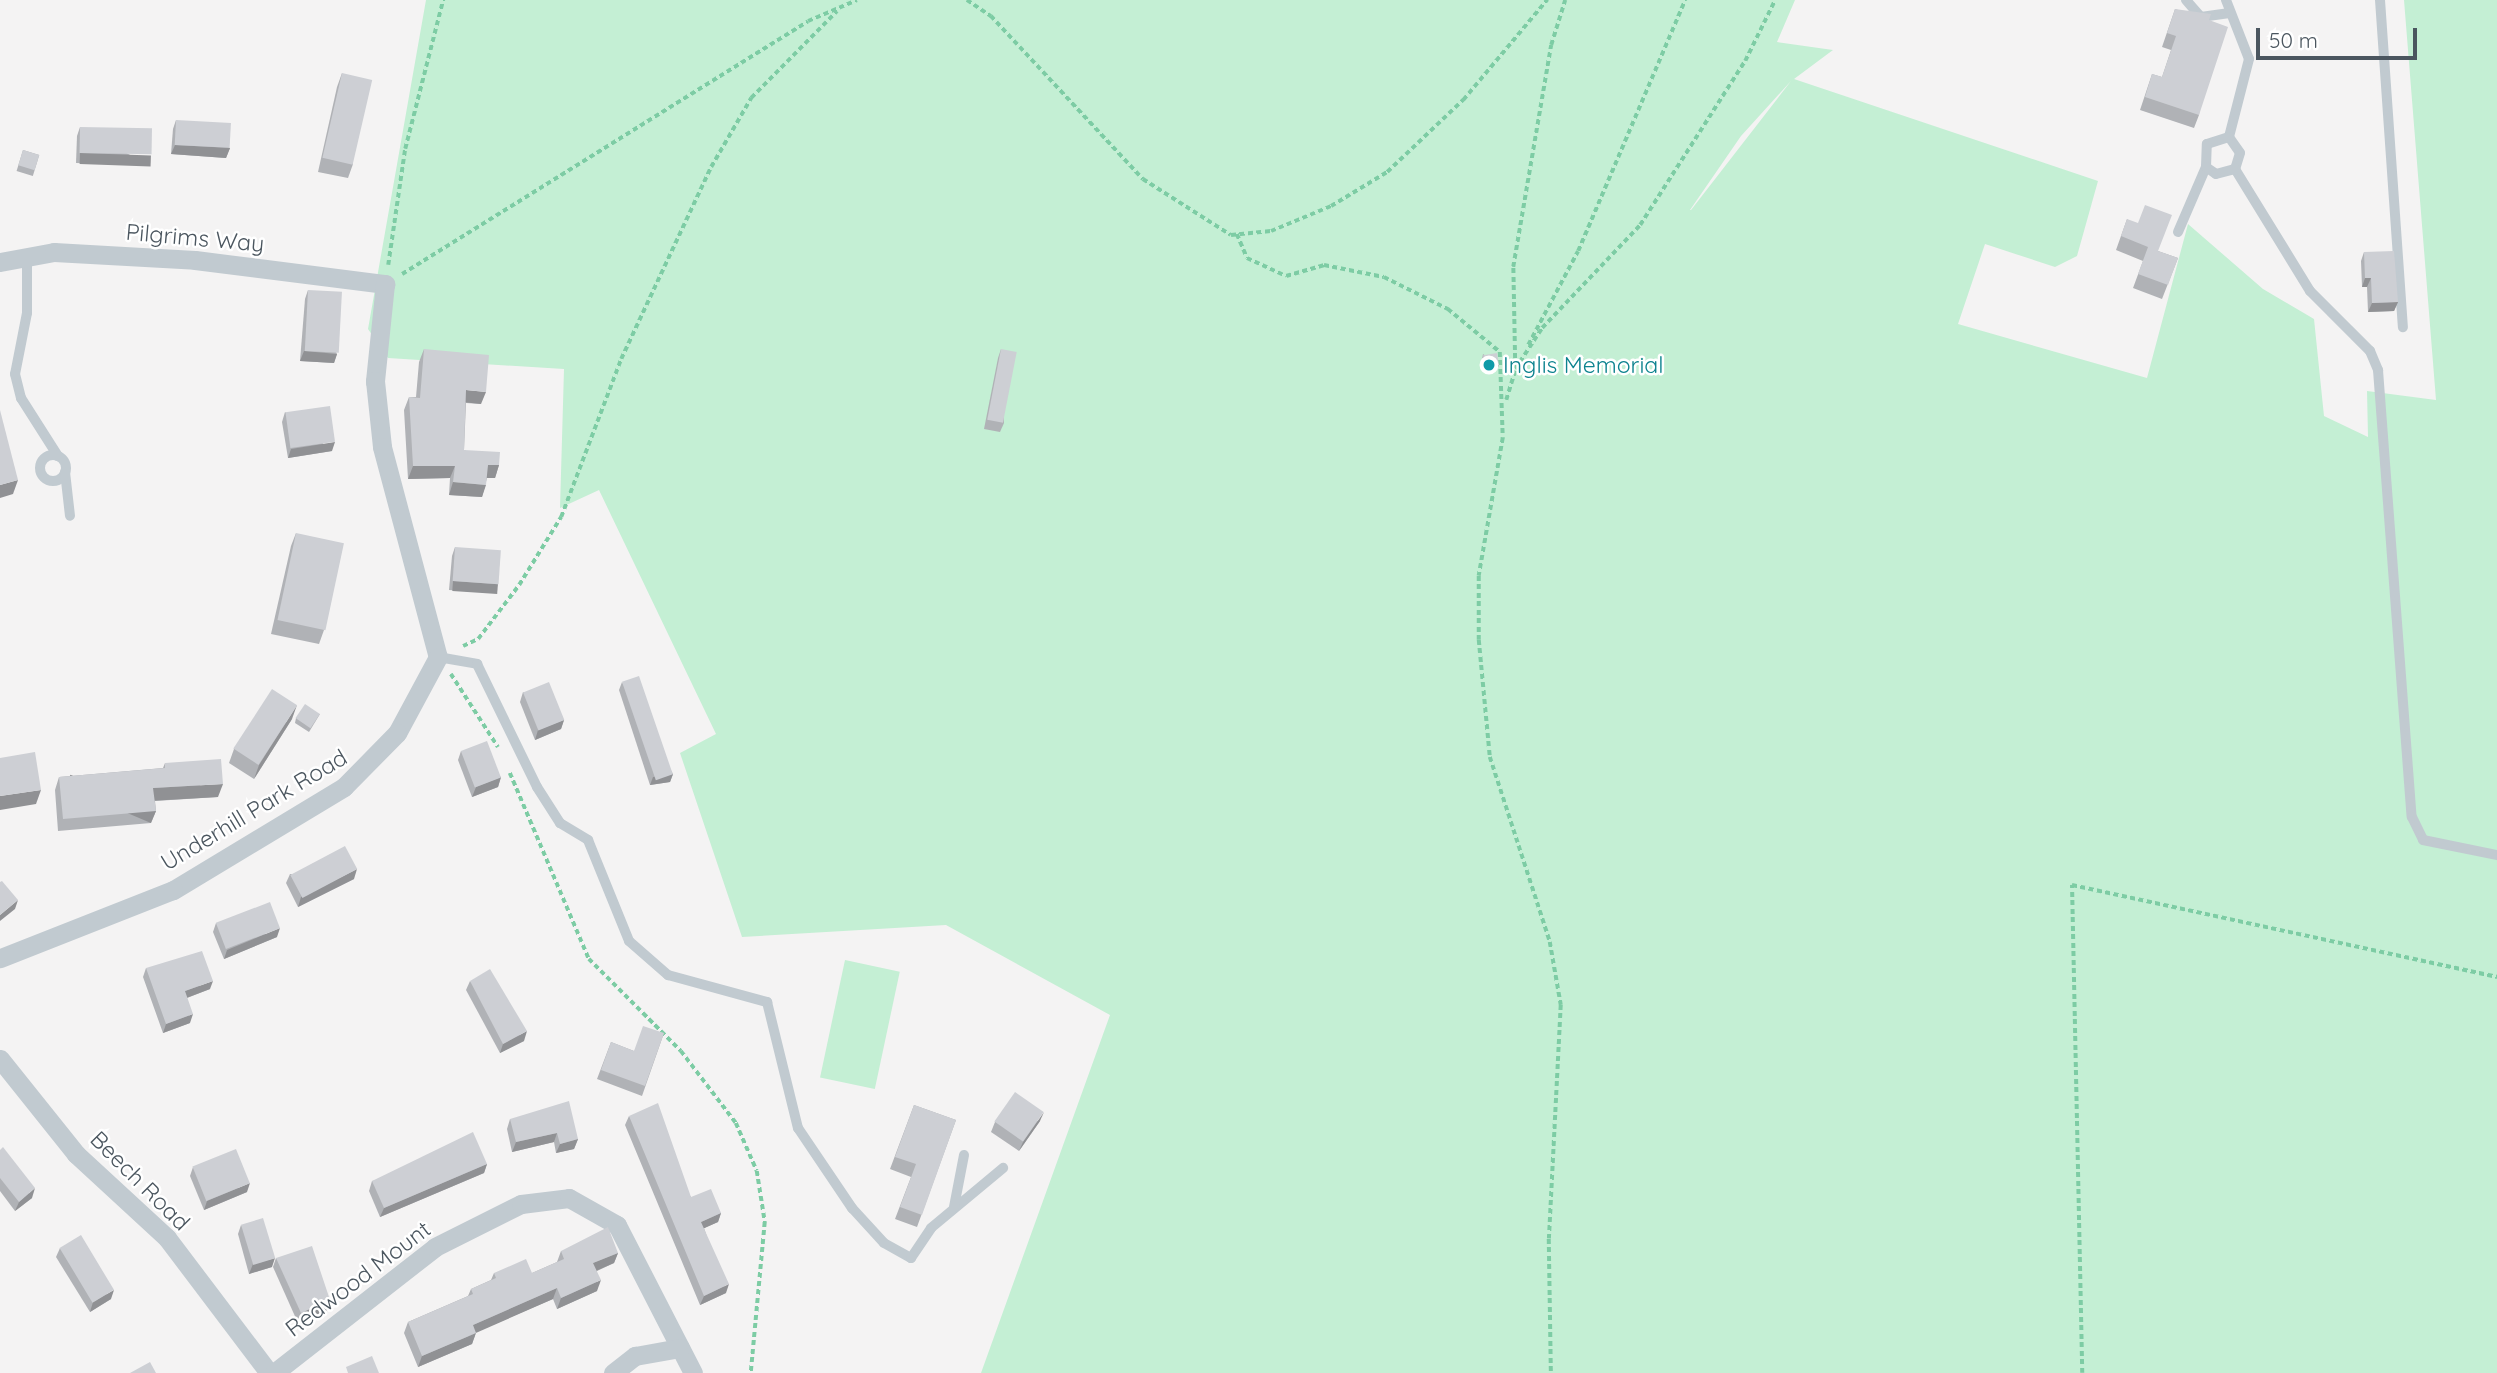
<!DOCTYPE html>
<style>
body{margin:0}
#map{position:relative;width:2497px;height:1373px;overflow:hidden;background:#f4f3f3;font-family:Quicksand,sans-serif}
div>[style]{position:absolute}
.green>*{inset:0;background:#c4efd4;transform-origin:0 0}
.path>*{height:3.5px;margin-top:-1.75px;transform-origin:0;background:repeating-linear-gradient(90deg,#7dcca4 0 5px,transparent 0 8.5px)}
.lane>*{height:10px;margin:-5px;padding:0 5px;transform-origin:5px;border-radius:5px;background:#c1cad0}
.lane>.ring{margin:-5px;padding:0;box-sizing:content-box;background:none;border:10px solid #c1cad0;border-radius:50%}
.street>*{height:19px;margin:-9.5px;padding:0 9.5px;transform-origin:9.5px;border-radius:9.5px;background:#c1cad0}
.wall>*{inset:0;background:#b0b2b6;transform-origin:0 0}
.shaded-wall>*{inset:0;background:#909194;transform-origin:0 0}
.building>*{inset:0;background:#cdcfd4;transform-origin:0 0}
.dots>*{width:19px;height:19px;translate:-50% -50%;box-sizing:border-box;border:4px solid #fff;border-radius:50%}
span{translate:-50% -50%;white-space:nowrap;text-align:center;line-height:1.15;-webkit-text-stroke:5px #fff;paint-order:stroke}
.street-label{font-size:23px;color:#4b565f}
.culture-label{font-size:23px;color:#0d838f}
.left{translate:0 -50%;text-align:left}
.scale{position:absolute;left:2256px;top:28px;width:161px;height:32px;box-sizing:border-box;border:4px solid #4b565f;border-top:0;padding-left:9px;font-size:21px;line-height:24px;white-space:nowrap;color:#4b565f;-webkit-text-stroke:5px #fff;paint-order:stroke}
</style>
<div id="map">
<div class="green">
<div style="clip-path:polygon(evenodd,426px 0,1795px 0,1777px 42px,1833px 50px,1794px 79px,2098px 181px,2077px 256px,2055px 267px,1985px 244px,1958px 324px,2147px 378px,2188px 224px,2263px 289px,2314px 319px,2324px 416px,2368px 437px,2367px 391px,2436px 400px,2404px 0,2497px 0,2497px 1373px,981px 1373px,1110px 1015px,946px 925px,742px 937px,680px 753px,716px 734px,599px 490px,560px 508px,564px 369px,388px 358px,368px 329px,426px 0,1791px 81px,1691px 210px,1690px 210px,1741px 136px,1791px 81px)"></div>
<div style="left:845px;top:960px;width:56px;height:120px;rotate:12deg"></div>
</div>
<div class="path">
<div style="left:967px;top:0;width:29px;rotate:34deg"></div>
<div style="left:991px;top:16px;width:223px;rotate:47deg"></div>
<div style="left:1143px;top:179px;width:104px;rotate:32.5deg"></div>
<div style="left:1231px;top:235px;width:40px;rotate:-5.7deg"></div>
<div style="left:1271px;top:231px;width:65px;rotate:-22.6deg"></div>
<div style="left:1331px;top:206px;width:66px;rotate:-31.3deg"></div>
<div style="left:1387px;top:172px;width:105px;rotate:-43.5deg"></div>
<div style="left:1463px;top:100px;width:131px;rotate:-50deg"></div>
<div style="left:1237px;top:234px;width:26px;rotate:67deg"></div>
<div style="left:1247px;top:258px;width:43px;rotate:24.8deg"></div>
<div style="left:1286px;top:276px;width:40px;rotate:-16deg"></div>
<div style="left:1324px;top:265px;width:61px;rotate:11.3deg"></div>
<div style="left:1384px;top:277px;width:72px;rotate:26.6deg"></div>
<div style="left:1448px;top:309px;width:67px;rotate:39.6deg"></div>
<div style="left:1500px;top:352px;width:86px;rotate:88deg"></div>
<div style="left:1503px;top:438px;width:140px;rotate:99.9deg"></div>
<div style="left:1479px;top:576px;width:64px;rotate:90deg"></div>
<div style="left:1479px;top:640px;width:118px;rotate:84.6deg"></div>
<div style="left:1490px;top:757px;width:194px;rotate:72deg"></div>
<div style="left:1550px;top:942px;width:64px;rotate:80.1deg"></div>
<div style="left:1561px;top:1005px;width:234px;rotate:92.9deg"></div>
<div style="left:1549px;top:1239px;width:134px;rotate:89.1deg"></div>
<div style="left:388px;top:265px;width:117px;rotate:-81.7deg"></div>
<div style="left:405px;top:149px;width:154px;rotate:-75.7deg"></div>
<div style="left:402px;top:274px;width:478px;rotate:-31.9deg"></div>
<div style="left:808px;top:21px;width:53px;rotate:-23.2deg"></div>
<div style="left:1528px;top:345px;width:106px;rotate:-62deg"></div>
<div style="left:1578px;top:251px;width:273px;rotate:-66.9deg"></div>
<div style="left:1515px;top:367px;width:100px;rotate:-91.1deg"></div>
<div style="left:1513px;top:267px;width:225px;rotate:-80.3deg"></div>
<div style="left:1551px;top:45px;width:47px;rotate:-72.7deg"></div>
<div style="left:1515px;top:369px;width:49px;rotate:-56.6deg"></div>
<div style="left:1542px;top:328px;width:142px;rotate:-46.4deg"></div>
<div style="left:1640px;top:225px;width:195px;rotate:-57.4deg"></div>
<div style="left:1745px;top:61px;width:68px;rotate:-63.8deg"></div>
<div style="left:1506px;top:400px;width:34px;rotate:-73deg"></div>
<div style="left:463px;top:646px;width:17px;rotate:-25deg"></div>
<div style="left:478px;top:639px;width:68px;rotate:-52.8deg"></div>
<div style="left:519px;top:585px;width:80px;rotate:-58.3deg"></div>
<div style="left:561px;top:517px;width:169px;rotate:-69.2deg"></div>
<div style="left:621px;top:359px;width:212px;rotate:-64.9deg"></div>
<div style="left:711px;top:167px;width:80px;rotate:-59.9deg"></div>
<div style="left:751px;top:98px;width:122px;rotate:-45.3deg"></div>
<div style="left:451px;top:674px;width:87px;rotate:57.2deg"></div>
<div style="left:510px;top:773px;width:202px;rotate:67deg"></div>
<div style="left:589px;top:959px;width:130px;rotate:45deg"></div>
<div style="left:681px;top:1051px;width:91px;rotate:52.6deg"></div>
<div style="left:736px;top:1123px;width:52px;rotate:66.4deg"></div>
<div style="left:757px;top:1171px;width:52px;rotate:81.1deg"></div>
<div style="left:765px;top:1222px;width:152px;rotate:95.3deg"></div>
<div style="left:2082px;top:1373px;width:488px;rotate:-91.2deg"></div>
<div style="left:2072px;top:885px;width:435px;rotate:12.2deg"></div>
</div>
<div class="lane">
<div style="left:2186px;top:0;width:23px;rotate:49deg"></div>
<div style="left:2201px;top:17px;width:27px;rotate:-8deg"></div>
<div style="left:2226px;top:0;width:63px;rotate:68.7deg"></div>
<div style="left:2249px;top:59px;width:81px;rotate:104.4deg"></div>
<div style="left:2229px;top:137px;width:19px;rotate:55deg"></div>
<div style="left:2240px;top:153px;width:17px;rotate:107deg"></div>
<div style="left:2235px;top:169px;width:143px;rotate:58.4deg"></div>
<div style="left:2310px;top:291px;width:85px;rotate:45deg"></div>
<div style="left:2370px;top:351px;width:21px;rotate:67deg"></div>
<div style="left:2378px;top:370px;width:448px;rotate:85.7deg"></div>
<div style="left:2412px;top:817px;width:25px;rotate:64deg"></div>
<div style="left:2423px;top:840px;width:76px;rotate:11.5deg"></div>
<div style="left:2380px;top:0;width:328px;rotate:86deg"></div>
<div style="left:2206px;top:167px;width:23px;rotate:-88deg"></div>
<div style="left:2207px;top:144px;width:23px;rotate:-18deg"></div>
<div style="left:2178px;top:232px;width:71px;rotate:-66.7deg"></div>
<div style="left:2206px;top:167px;width:12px;rotate:35deg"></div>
<div style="left:2216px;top:174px;width:20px;rotate:-15deg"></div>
<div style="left:27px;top:257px;width:56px;rotate:90deg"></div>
<div style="left:27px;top:313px;width:62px;rotate:101.1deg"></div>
<div style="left:15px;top:374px;width:25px;rotate:76deg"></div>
<div style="left:21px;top:398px;width:69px;rotate:57.5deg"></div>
<div class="ring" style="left:40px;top:455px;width:16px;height:16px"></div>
<div style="left:65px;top:472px;width:44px;rotate:83.5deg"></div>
<div style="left:438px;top:657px;width:40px;rotate:10deg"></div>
<div style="left:477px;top:664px;width:137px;rotate:64deg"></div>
<div style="left:537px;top:787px;width:43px;rotate:57.4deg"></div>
<div style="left:560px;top:823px;width:33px;rotate:31deg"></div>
<div style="left:588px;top:840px;width:109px;rotate:67.9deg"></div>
<div style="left:629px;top:941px;width:52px;rotate:41.1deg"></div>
<div style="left:668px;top:975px;width:103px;rotate:15.3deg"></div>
<div style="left:767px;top:1002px;width:130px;rotate:76.2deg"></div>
<div style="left:798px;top:1128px;width:97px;rotate:56deg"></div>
<div style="left:852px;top:1208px;width:47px;rotate:47.6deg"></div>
<div style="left:884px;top:1243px;width:31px;rotate:29deg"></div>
<div style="left:911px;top:1258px;width:36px;rotate:-56deg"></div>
<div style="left:931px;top:1228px;width:94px;rotate:-39.8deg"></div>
<div style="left:954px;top:1207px;width:53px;rotate:-79.1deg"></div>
</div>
<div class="street">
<div style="left:0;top:262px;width:55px;rotate:-10.5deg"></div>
<div style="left:54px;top:252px;width:141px;rotate:3.2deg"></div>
<div style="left:195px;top:260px;width:192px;rotate:7.2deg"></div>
<div style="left:385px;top:284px;width:98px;rotate:95.9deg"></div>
<div style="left:375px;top:381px;width:66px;rotate:83.9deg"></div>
<div style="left:382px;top:447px;width:217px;rotate:75.1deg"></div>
<div style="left:438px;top:657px;width:86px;rotate:118.3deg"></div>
<div style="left:397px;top:733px;width:76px;rotate:134.5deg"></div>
<div style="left:344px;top:787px;width:200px;rotate:148.9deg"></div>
<div style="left:173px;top:890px;width:186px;rotate:158.5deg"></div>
<div style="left:0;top:1059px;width:122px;rotate:51.3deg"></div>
<div style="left:76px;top:1154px;width:124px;rotate:42.7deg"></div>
<div style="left:167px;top:1238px;width:169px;rotate:52.9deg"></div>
<div style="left:274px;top:1373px;width:204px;rotate:-38deg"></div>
<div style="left:435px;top:1247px;width:96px;rotate:-26.6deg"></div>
<div style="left:521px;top:1204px;width:48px;rotate:-7.1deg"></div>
<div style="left:569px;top:1198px;width:55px;rotate:29.4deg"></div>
<div style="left:617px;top:1225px;width:166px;rotate:62.8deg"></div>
<div style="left:613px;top:1373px;width:28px;rotate:-38deg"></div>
<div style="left:635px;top:1356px;width:46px;rotate:-10.1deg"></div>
</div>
<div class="wall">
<div style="clip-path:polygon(2175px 9px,2209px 20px,2199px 115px,2194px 128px,2140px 110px,2152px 74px,2162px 77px,2171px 50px,2162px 47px)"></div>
<div style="clip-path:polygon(342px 73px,353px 164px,348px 178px,318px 172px,337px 87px)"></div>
<div style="clip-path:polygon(176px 120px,230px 148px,226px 158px,171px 154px,173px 129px)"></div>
<div style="clip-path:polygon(80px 127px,148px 165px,76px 163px,77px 136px)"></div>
<div style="left:23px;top:150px;width:17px;height:22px;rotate:17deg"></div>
<div style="clip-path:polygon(2127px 219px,2158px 251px,2178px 258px,2162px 299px,2133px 288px,2143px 261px,2116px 250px)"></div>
<div style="clip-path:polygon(2364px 252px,2398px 302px,2394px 311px,2368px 312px,2367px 287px,2362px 287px,2361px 261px)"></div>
<div style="clip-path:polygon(308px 290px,337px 354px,334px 363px,300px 361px,305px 299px)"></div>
<div style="clip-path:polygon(424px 349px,481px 404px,466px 403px,464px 450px,499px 465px,495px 478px,487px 478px,482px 497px,449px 495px,450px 478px,408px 479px,404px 410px,409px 397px,416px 397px,419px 362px)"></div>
<div style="clip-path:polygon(1001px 349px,1004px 423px,1000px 432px,984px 429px,998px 358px)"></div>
<div style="clip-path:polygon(1483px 354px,1499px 365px,1497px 369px,1483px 372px,1482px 359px)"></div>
<div style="clip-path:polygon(285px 412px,332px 451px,288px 458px,282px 422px)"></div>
<div style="clip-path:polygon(296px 533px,324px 630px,319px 644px,271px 634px,291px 546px)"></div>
<div style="clip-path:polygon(455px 547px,498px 584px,495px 593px,449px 590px,452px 556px)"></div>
<div style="clip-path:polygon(622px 682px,673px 774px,670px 782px,650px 785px,619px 690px)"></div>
<div style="clip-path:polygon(523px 692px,564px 720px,561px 729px,535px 740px,520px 702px)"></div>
<div style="clip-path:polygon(320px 714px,309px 732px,295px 723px,296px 718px)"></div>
<div style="clip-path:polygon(292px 719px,254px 779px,229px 763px,234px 749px)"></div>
<div style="clip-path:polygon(461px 751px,501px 777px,498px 787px,472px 797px,458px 760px)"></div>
<div style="clip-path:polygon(165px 763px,218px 797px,155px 801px,156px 811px,151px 823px,58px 831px,55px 790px,59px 777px,163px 768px)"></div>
<div style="clip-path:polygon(290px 874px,354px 879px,298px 907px,286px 883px)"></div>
<div style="clip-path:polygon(216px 923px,277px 937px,224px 959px,213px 932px)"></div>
<div style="clip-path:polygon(146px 968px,210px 989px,187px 998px,190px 1023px,163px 1033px,143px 977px)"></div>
<div style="clip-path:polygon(470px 981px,524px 1041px,500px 1053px,466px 990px)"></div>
<div style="clip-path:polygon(664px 1033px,642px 1096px,597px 1079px,611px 1042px,634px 1051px)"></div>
<div style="clip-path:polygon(914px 1105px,956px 1120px,917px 1227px,895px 1219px,911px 1177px,890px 1169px)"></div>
<div style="clip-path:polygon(629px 1116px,691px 1197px,721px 1213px,718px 1222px,704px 1228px,726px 1293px,700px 1305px,625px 1125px)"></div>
<div style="clip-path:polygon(510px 1119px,578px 1139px,574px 1149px,556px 1153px,554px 1142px,512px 1152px,507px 1129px)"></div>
<div style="clip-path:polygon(1040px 1121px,1019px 1151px,991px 1132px,995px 1122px)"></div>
<div style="clip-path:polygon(0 1150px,32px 1198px,15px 1211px,0 1191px)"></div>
<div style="clip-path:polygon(487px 1164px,484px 1173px,380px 1217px,369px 1191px,372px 1181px)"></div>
<div style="clip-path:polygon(193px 1167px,247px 1192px,204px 1210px,190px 1176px)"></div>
<div style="clip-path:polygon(241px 1225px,272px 1267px,249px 1274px,238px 1234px)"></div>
<div style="clip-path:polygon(60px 1248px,111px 1299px,90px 1312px,56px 1257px)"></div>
<div style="clip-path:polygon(561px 1251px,618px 1253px,614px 1263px,597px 1271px,597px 1291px,557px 1309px,553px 1299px,476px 1332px,472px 1344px,418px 1367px,404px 1333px,408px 1322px,468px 1296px,471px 1289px,491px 1280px,494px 1273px,532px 1273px,557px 1262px)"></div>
<div style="clip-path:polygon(276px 1258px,330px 1300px,327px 1310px,298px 1323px,273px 1267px)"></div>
</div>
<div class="shaded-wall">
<div style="clip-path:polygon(175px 145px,230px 148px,226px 158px,171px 154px)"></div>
<div style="left:80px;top:153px;width:71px;height:11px;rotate:2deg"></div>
<div style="clip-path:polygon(2365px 278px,2371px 278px,2367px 287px,2362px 287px)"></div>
<div style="clip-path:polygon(2398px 302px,2394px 311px,2368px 312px,2372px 303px)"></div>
<div style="clip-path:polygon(304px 351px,337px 354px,334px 363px,300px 361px)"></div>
<div style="clip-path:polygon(1499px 365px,1497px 369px,1483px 372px,1485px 367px)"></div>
<div style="clip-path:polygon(466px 390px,486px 392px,481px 404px,462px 402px)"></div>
<div style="clip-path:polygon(335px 442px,332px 451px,288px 458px,291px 449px)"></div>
<div style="clip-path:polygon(488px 465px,499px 465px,495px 478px,483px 478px)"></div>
<div style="clip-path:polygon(413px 466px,455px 466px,450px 478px,408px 479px)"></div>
<div style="clip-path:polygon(18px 480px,13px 494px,0 498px,0 485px)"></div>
<div style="clip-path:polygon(453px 482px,486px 485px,482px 497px,449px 495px)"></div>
<div style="left:453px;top:581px;width:45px;height:10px;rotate:4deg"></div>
<div style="clip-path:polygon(297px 705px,292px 719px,254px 779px,259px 765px)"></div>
<div style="clip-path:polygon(564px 720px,561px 729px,535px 740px,538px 730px)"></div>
<div style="clip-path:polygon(673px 774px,670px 782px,650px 785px,653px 777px)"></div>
<div style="clip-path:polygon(501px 777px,498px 787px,472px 797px,476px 787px)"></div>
<div style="clip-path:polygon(223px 784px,218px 797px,149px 801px,153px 788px)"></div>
<div style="clip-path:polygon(41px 790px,36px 804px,0 810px,0 796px)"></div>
<div style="left:156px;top:811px;width:13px;height:93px;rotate:113deg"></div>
<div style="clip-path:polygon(357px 869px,354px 879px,298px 907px,301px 897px)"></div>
<div style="clip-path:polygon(18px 900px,15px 909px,0 921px,0 915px)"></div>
<div style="clip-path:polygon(280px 928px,277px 937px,224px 959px,227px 950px)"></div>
<div style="clip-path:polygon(213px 981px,210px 989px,181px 1000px,185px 991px)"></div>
<div style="clip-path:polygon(193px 1014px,190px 1023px,163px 1033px,166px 1024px)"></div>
<div style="clip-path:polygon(527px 1031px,524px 1041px,500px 1053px,503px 1044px)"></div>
<div style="clip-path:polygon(1044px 1112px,1040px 1121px,1019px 1151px,1023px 1142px)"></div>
<div style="clip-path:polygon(557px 1133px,554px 1142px,512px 1152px,516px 1142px)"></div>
<div style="clip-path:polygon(578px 1139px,574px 1149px,556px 1153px,560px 1144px)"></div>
<div style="clip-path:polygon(487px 1164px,484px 1173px,380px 1217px,384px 1208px)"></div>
<div style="clip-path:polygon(250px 1183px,247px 1192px,204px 1210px,207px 1201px)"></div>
<div style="clip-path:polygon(35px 1188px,32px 1198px,15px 1211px,19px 1202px)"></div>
<div style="clip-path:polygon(721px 1213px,718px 1222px,698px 1231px,701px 1222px)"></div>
<div style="clip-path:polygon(618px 1253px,614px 1263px,589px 1274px,593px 1263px)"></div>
<div style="clip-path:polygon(275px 1258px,272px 1267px,249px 1274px,253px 1264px)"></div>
<div style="clip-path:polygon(601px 1280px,597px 1291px,557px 1309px,561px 1298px)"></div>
<div style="clip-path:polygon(729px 1284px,726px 1293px,700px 1305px,704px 1296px)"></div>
<div style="clip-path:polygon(557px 1288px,553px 1299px,469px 1336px,473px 1325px)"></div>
<div style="clip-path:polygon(114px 1290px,111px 1299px,90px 1312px,93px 1302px)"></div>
<div style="clip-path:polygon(330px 1300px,327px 1310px,298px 1323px,301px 1313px)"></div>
<div style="clip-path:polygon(476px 1333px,472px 1344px,418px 1367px,422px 1356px)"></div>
</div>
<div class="building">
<div style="clip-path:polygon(2175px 9px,2211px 14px,2209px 20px,2228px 27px,2199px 115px,2145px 97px,2152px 74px,2162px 77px,2176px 36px,2167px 33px)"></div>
<div style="left:342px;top:73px;width:31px;height:87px;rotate:13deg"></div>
<div style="left:176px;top:120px;width:55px;height:25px;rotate:3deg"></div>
<div style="left:80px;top:127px;width:72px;height:26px;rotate:1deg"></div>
<div style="left:23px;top:150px;width:17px;height:16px;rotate:17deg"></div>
<div style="clip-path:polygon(2145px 205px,2172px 215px,2158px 251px,2178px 258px,2168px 285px,2138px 274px,2148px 247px,2121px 236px,2127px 219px,2138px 223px)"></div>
<div style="clip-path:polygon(2394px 251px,2398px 302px,2372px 303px,2371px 278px,2365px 278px,2364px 252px)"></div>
<div style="left:308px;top:290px;width:34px;height:61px;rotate:3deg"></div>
<div style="clip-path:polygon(424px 349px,489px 355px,486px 392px,466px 390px,464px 450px,500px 452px,499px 465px,488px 465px,486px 485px,453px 482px,455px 466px,413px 466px,409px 397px,420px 398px)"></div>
<div style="left:1001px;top:349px;width:16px;height:72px;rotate:11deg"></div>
<div style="left:1497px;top:353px;width:12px;height:14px;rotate:81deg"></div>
<div style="left:330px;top:406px;width:36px;height:45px;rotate:82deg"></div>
<div style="clip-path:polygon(0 410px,18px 480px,0 485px)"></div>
<div style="left:296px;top:533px;width:49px;height:89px;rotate:12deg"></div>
<div style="left:455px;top:547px;width:46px;height:34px;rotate:4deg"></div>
<div style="left:639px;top:676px;width:104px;height:18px;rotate:71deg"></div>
<div style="left:549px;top:682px;width:41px;height:28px;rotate:68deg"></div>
<div style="left:272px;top:689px;width:30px;height:71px;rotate:33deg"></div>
<div style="left:305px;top:704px;width:18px;height:17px;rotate:34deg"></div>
<div style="left:487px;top:741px;width:39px;height:28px;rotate:69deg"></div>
<div style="clip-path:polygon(35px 752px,41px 790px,0 796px,0 758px)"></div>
<div style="clip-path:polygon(221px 759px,223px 784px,153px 788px,156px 811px,63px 819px,59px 777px,165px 768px,165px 763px)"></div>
<div style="left:345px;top:846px;width:26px;height:62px;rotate:62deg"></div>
<div style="clip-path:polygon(2px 881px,18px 900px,0 915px,0 882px)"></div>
<div style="left:270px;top:902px;width:28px;height:58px;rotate:69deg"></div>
<div style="clip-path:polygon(202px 951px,213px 981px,185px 991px,193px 1014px,166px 1024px,146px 968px)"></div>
<div style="clip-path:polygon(490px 969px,527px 1031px,503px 1044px,470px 981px)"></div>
<div style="clip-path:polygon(643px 1026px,664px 1033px,645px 1086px,601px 1070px,611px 1042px,634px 1051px)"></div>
<div style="left:1015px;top:1092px;width:35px;height:36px;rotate:35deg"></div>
<div style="clip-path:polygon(569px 1101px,578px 1139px,560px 1144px,557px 1133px,516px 1142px,510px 1119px)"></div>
<div style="clip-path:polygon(658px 1103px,691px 1197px,711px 1189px,721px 1213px,701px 1222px,729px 1284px,704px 1296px,629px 1116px)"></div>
<div style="clip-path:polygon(914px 1105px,956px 1120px,922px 1215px,900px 1207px,916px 1164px,895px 1157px)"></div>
<div style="clip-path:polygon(473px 1132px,487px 1164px,384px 1208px,372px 1181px)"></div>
<div style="clip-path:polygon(3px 1147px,35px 1188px,19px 1202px,0 1178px,0 1150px)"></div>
<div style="left:236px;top:1149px;width:37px;height:47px;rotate:68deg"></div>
<div style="left:263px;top:1218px;width:42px;height:23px;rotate:73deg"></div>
<div style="clip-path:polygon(608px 1227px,618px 1253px,593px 1263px,601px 1280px,561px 1298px,557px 1288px,473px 1325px,476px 1333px,422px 1356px,408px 1322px,473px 1294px,471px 1289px,496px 1278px,494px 1273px,526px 1259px,532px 1273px,564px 1259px,561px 1251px)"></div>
<div style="left:81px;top:1235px;width:64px;height:25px;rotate:59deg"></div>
<div style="clip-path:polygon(312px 1246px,330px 1300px,301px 1313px,276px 1258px)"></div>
<div style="clip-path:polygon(372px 1356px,379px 1373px,348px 1373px,346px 1367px)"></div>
<div style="clip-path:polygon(150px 1362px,156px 1373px,130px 1373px)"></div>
</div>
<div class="dots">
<div style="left:1489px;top:365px;background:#0f9aa8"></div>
</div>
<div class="street-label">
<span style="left:195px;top:238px;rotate:5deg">Pilgrims Way</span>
<span style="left:254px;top:810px;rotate:-31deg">Underhill Park Road</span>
<span style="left:140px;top:1181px;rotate:45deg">Beech Road</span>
<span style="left:358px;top:1279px;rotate:-37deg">Redwood Mount</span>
</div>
<div class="culture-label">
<span class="left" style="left:1503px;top:365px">Inglis Memorial</span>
</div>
<div class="scale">50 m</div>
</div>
